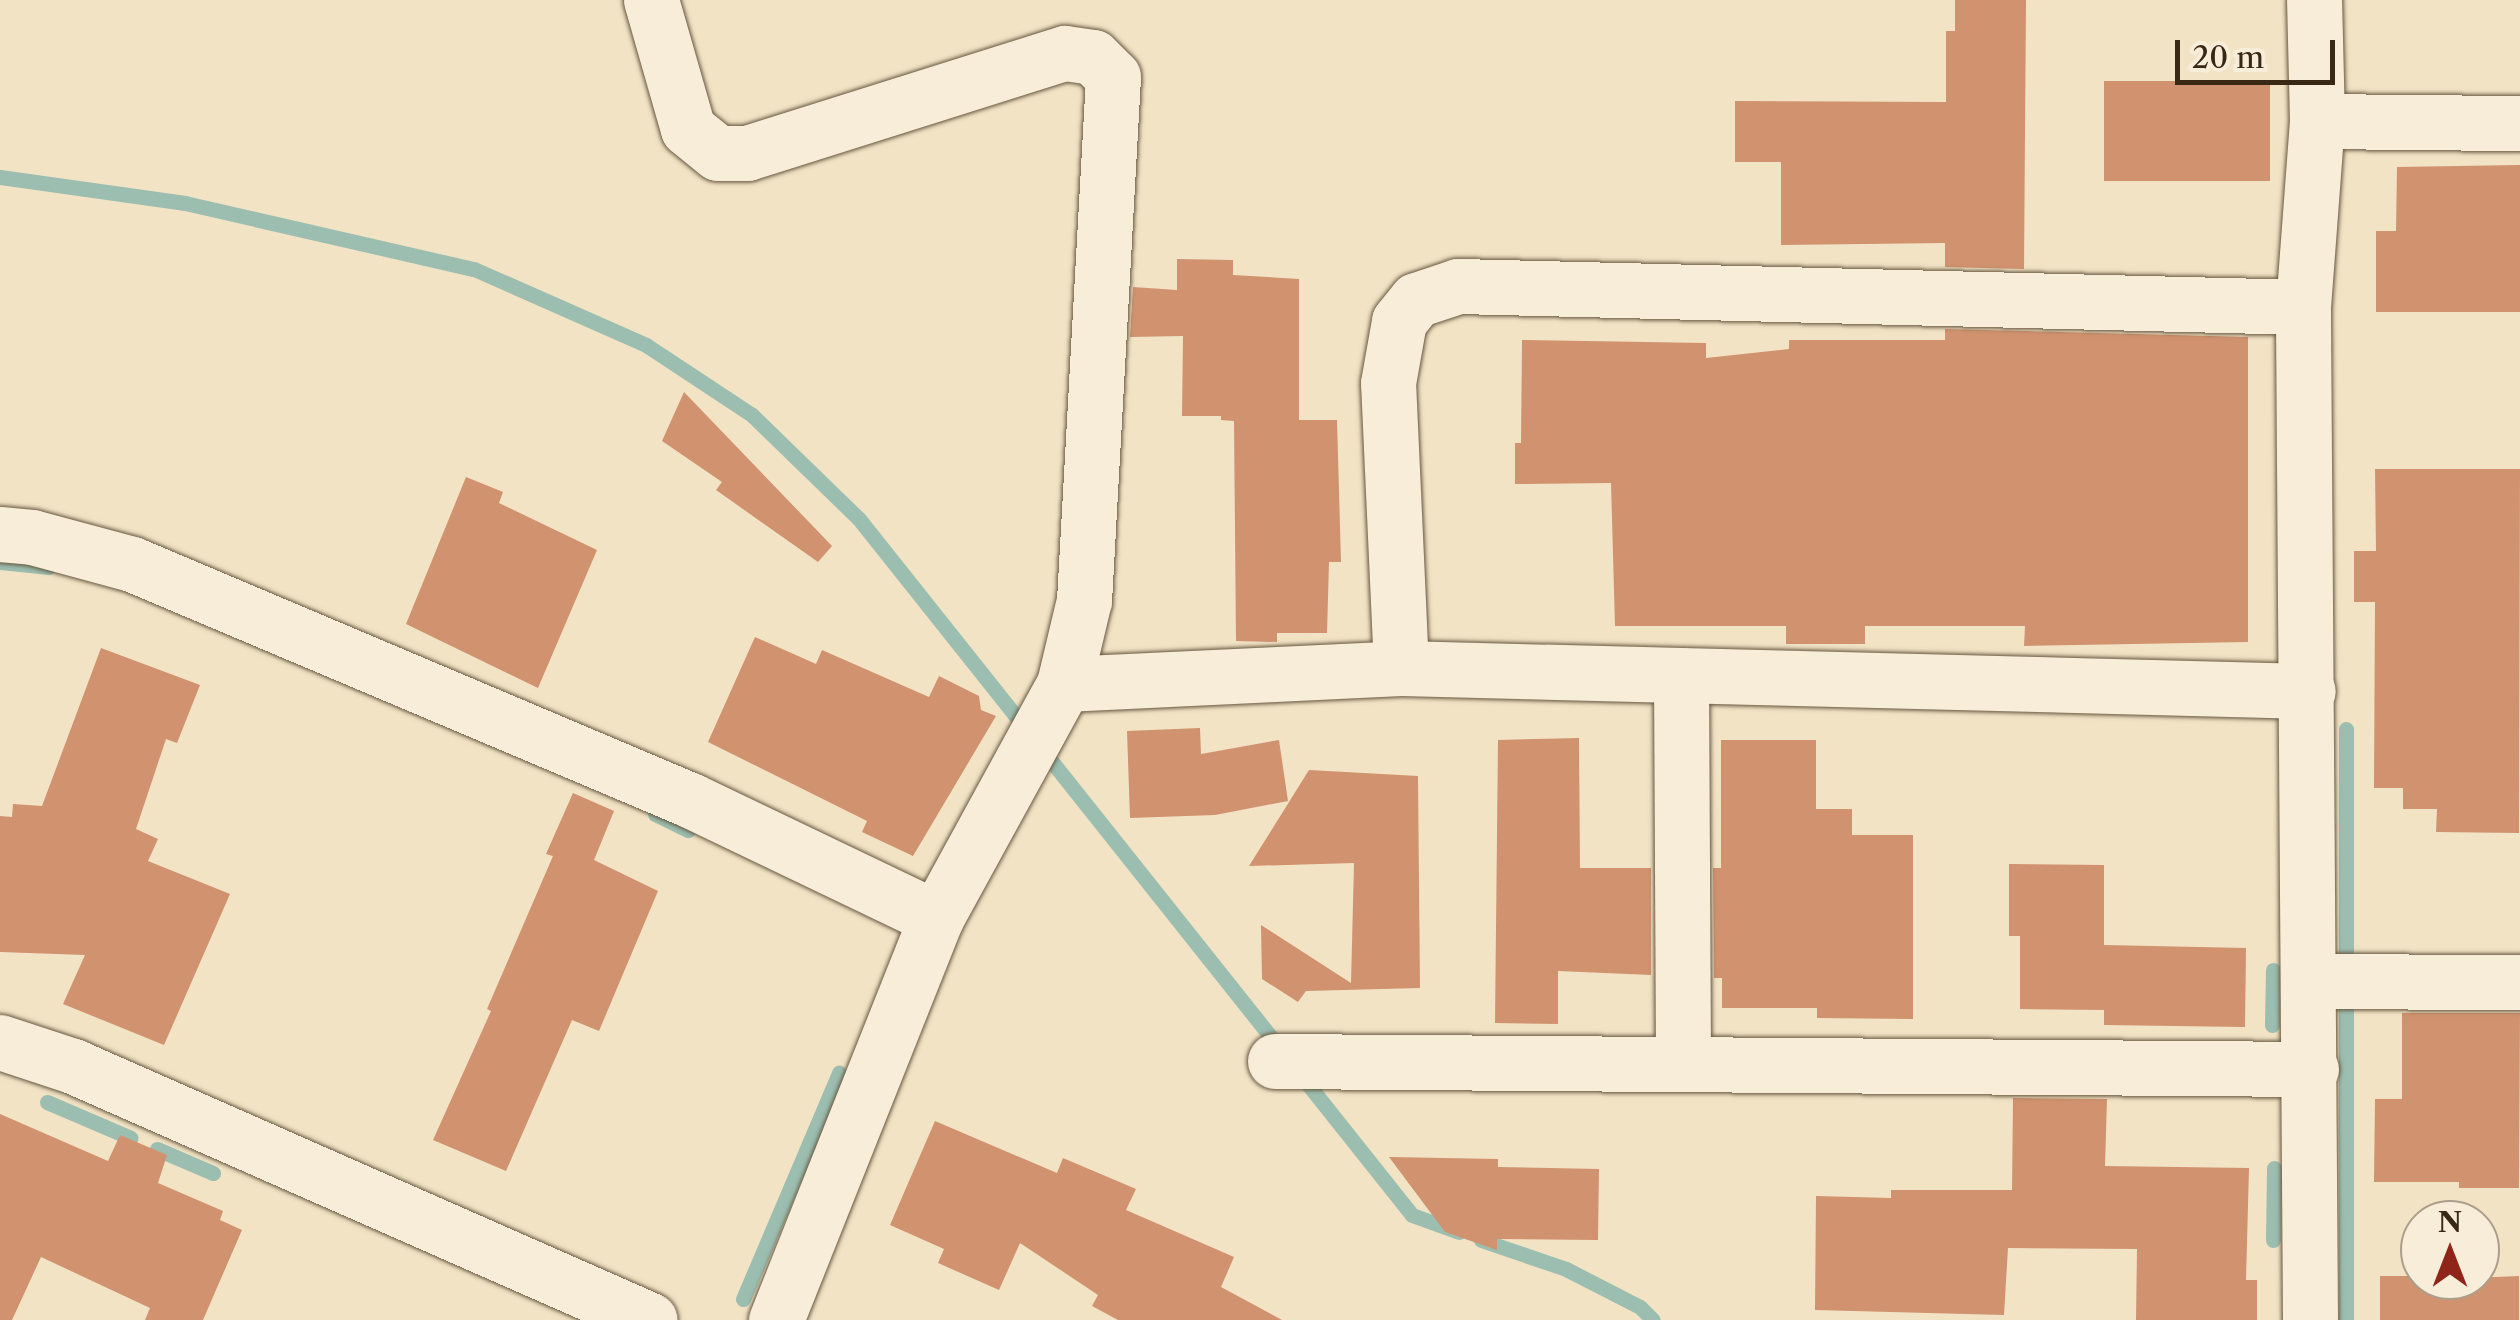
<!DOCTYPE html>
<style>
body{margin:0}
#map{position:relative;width:2520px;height:1320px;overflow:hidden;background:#f2e3c4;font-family:"Libre Caslon Text",serif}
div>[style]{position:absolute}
.stream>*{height:15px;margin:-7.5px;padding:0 7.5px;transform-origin:7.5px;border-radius:7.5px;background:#9cbeb0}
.building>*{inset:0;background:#d1926f;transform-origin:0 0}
.roads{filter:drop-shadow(0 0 2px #665740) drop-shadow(0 0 2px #665740)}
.street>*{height:55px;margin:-27.5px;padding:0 27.5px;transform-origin:27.5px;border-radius:27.5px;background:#f7edd9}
span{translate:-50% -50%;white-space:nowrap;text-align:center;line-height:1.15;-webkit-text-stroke:8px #f7edd9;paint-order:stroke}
.north{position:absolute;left:2400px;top:1200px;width:100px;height:100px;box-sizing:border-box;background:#f7edd9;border:2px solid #ab9e8a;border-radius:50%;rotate:0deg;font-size:28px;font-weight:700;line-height:40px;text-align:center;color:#382814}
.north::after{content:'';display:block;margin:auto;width:35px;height:45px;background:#8f2418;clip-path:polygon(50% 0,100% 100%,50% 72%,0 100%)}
.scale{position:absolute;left:2175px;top:40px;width:160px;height:45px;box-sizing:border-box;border:5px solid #382814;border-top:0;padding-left:12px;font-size:30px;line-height:35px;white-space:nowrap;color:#382814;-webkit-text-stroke:8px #f7edd9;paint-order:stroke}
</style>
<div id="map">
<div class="stream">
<div style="left:0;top:177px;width:187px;rotate:8deg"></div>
<div style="left:185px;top:203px;width:296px;rotate:12.9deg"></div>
<div style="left:474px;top:269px;width:188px;rotate:23.8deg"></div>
<div style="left:646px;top:345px;width:127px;rotate:33.4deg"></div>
<div style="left:752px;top:415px;width:149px;rotate:44.2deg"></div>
<div style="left:859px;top:519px;width:270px;rotate:51.5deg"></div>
<div style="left:0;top:562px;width:49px;rotate:5.8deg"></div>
<div style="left:2346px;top:729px;width:591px;rotate:90deg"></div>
<div style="left:1041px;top:748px;width:387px;rotate:51.5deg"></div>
<div style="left:655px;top:814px;width:37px;rotate:26deg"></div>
<div style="left:2272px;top:1025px;width:55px;rotate:-89deg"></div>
<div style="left:1299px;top:1073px;width:181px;rotate:51.5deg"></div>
<div style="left:1412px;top:1215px;width:50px;rotate:19.9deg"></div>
<div style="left:47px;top:1102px;width:91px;rotate:23.2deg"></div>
<div style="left:157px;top:1149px;width:61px;rotate:23.2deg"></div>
<div style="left:1481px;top:1240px;width:90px;rotate:18.8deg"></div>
<div style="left:1566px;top:1269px;width:83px;rotate:27.2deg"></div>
<div style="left:1640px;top:1307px;width:18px;rotate:45deg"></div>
<div style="left:2273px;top:1240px;width:72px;rotate:-89.2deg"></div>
<div style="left:743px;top:1299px;width:246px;rotate:-67deg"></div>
</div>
<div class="building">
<div style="clip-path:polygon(1955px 0,2026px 0,2024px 269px,1945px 267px,1945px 243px,1781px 245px,1781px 162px,1735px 162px,1735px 101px,1946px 102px,1946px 31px,1955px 31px)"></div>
<div style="left:2104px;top:81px;width:166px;height:100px"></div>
<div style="clip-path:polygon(2520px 165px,2520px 312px,2376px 312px,2376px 231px,2396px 231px,2397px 167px)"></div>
<div style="clip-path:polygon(1177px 259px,1233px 260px,1233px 275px,1299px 279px,1299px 420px,1337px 420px,1341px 562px,1329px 562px,1327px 633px,1277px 633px,1277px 642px,1236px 641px,1234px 421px,1221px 420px,1221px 416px,1182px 416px,1183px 336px,1130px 337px,1133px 287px,1177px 290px)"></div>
<div style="clip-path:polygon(1945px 329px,2248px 337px,2248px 642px,2024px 646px,2025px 626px,1865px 626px,1865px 644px,1786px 644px,1786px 626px,1615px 626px,1611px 483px,1515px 484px,1515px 443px,1521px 443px,1522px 340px,1706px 343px,1706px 358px,1789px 349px,1789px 340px,1945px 340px)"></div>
<div style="clip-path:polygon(684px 392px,832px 546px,818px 562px,716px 490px,722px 482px,662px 441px)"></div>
<div style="clip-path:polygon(2375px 469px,2520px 469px,2519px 833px,2436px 832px,2437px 809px,2403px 809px,2403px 788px,2374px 788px,2375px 602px,2354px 602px,2354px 551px,2376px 551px)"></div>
<div style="clip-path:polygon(466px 477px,503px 492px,499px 503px,597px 550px,538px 688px,406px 624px)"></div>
<div style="clip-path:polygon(755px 637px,816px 664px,822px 650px,929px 697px,939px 676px,979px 696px,981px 710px,996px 716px,913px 856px,862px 832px,867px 821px,708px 742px)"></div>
<div style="clip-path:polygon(101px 648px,200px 685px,177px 743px,166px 739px,136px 829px,158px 839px,148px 861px,230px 894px,164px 1045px,63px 1004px,85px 955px,0 952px,0 816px,12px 817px,13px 804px,42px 806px)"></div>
<div style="clip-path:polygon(1200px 728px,1201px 754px,1279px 740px,1288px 801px,1215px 815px,1130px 818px,1127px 731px)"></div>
<div style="clip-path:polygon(1579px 738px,1580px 868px,1651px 868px,1651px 975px,1558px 971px,1558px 1024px,1495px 1023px,1498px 740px)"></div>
<div style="clip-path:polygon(1721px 740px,1816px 740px,1816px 809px,1852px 809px,1852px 835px,1913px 835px,1913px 1019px,1817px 1018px,1817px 1008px,1722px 1008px,1722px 978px,1714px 978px,1713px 868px,1721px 868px)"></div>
<div style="clip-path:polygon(1309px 770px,1418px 776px,1420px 988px,1306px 991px,1298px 1002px,1262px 979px,1261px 925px,1351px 983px,1354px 863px,1249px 866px)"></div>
<div style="clip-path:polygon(573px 793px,614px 811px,594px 860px,658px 891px,599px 1031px,572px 1020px,506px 1171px,433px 1140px,491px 1011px,487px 1009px,553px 856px,546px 854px)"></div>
<div style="clip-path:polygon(2009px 864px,2104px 865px,2104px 945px,2246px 948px,2245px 1027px,2104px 1025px,2104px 1010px,2020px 1009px,2020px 936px,2009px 936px)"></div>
<div style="clip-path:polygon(2402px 1013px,2520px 1013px,2519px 1188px,2459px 1188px,2459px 1182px,2374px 1182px,2375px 1099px,2402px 1099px)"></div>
<div style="clip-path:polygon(2013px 1098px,2107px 1099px,2105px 1166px,2249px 1168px,2246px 1280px,2257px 1280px,2257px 1320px,2136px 1320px,2137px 1249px,2008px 1248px,2004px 1315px,1815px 1310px,1816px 1196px,1891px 1198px,1891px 1190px,2012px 1190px)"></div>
<div style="clip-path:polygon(0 1114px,108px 1161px,120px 1135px,167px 1155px,158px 1183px,223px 1211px,220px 1220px,242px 1230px,203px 1320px,145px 1320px,150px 1308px,41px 1257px,12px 1320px,0 1320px)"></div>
<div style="clip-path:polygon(935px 1121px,1057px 1173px,1063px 1158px,1136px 1189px,1126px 1210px,1234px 1257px,1221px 1287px,1282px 1320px,1118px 1320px,1092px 1306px,1098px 1295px,1020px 1243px,999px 1290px,938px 1263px,944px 1249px,890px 1225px)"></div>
<div style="clip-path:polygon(1389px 1157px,1498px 1159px,1498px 1167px,1599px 1169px,1598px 1240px,1497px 1239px,1497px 1250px,1445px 1232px)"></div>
<div style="clip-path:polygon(2380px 1276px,2420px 1276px,2420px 1280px,2519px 1276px,2519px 1320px,2380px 1320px)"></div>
</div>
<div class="roads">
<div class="street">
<div style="left:651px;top:0;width:134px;rotate:74deg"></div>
<div style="left:688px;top:129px;width:38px;rotate:39deg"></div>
<div style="left:718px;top:153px;width:29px"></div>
<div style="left:747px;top:153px;width:333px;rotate:-17.5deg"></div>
<div style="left:1065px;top:53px;width:28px;rotate:8deg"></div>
<div style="left:1093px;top:57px;width:28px;rotate:45deg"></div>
<div style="left:1113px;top:77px;width:524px;rotate:93.17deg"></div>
<div style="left:1084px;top:600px;width:86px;rotate:103.4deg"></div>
<div style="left:1064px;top:684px;width:267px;rotate:118.7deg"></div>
<div style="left:936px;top:918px;width:433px;rotate:111.7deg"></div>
<div style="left:2317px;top:121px;width:203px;rotate:0.6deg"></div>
<div style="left:0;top:534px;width:32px;rotate:5deg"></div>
<div style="left:32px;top:537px;width:104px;rotate:15.1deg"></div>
<div style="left:132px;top:564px;width:606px;rotate:22.93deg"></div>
<div style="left:690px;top:800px;width:273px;rotate:25.6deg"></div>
<div style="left:1401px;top:668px;width:285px;rotate:-92.6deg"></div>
<div style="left:1388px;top:383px;width:63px;rotate:-79.9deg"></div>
<div style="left:1399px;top:321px;width:27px;rotate:-51deg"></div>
<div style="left:1416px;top:300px;width:44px;rotate:-18.4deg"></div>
<div style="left:1458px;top:286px;width:845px;rotate:1.42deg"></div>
<div style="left:1681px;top:675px;width:389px;rotate:89.7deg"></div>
<div style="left:1064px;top:684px;width:337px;rotate:-2.7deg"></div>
<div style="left:1401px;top:668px;width:907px;rotate:1.45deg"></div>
<div style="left:2310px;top:981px;width:210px;rotate:0.3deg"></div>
<div style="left:0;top:1042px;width:77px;rotate:18.2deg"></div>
<div style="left:73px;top:1066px;width:630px;rotate:23.76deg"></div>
<div style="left:1275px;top:1061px;width:1036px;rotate:0.44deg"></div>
<div style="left:2310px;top:1320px;width:1013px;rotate:-90.4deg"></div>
<div style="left:2303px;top:307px;width:187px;rotate:-85.7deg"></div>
<div style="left:2317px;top:121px;width:121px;rotate:-91.4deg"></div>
</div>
</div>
<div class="north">N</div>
<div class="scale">20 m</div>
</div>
